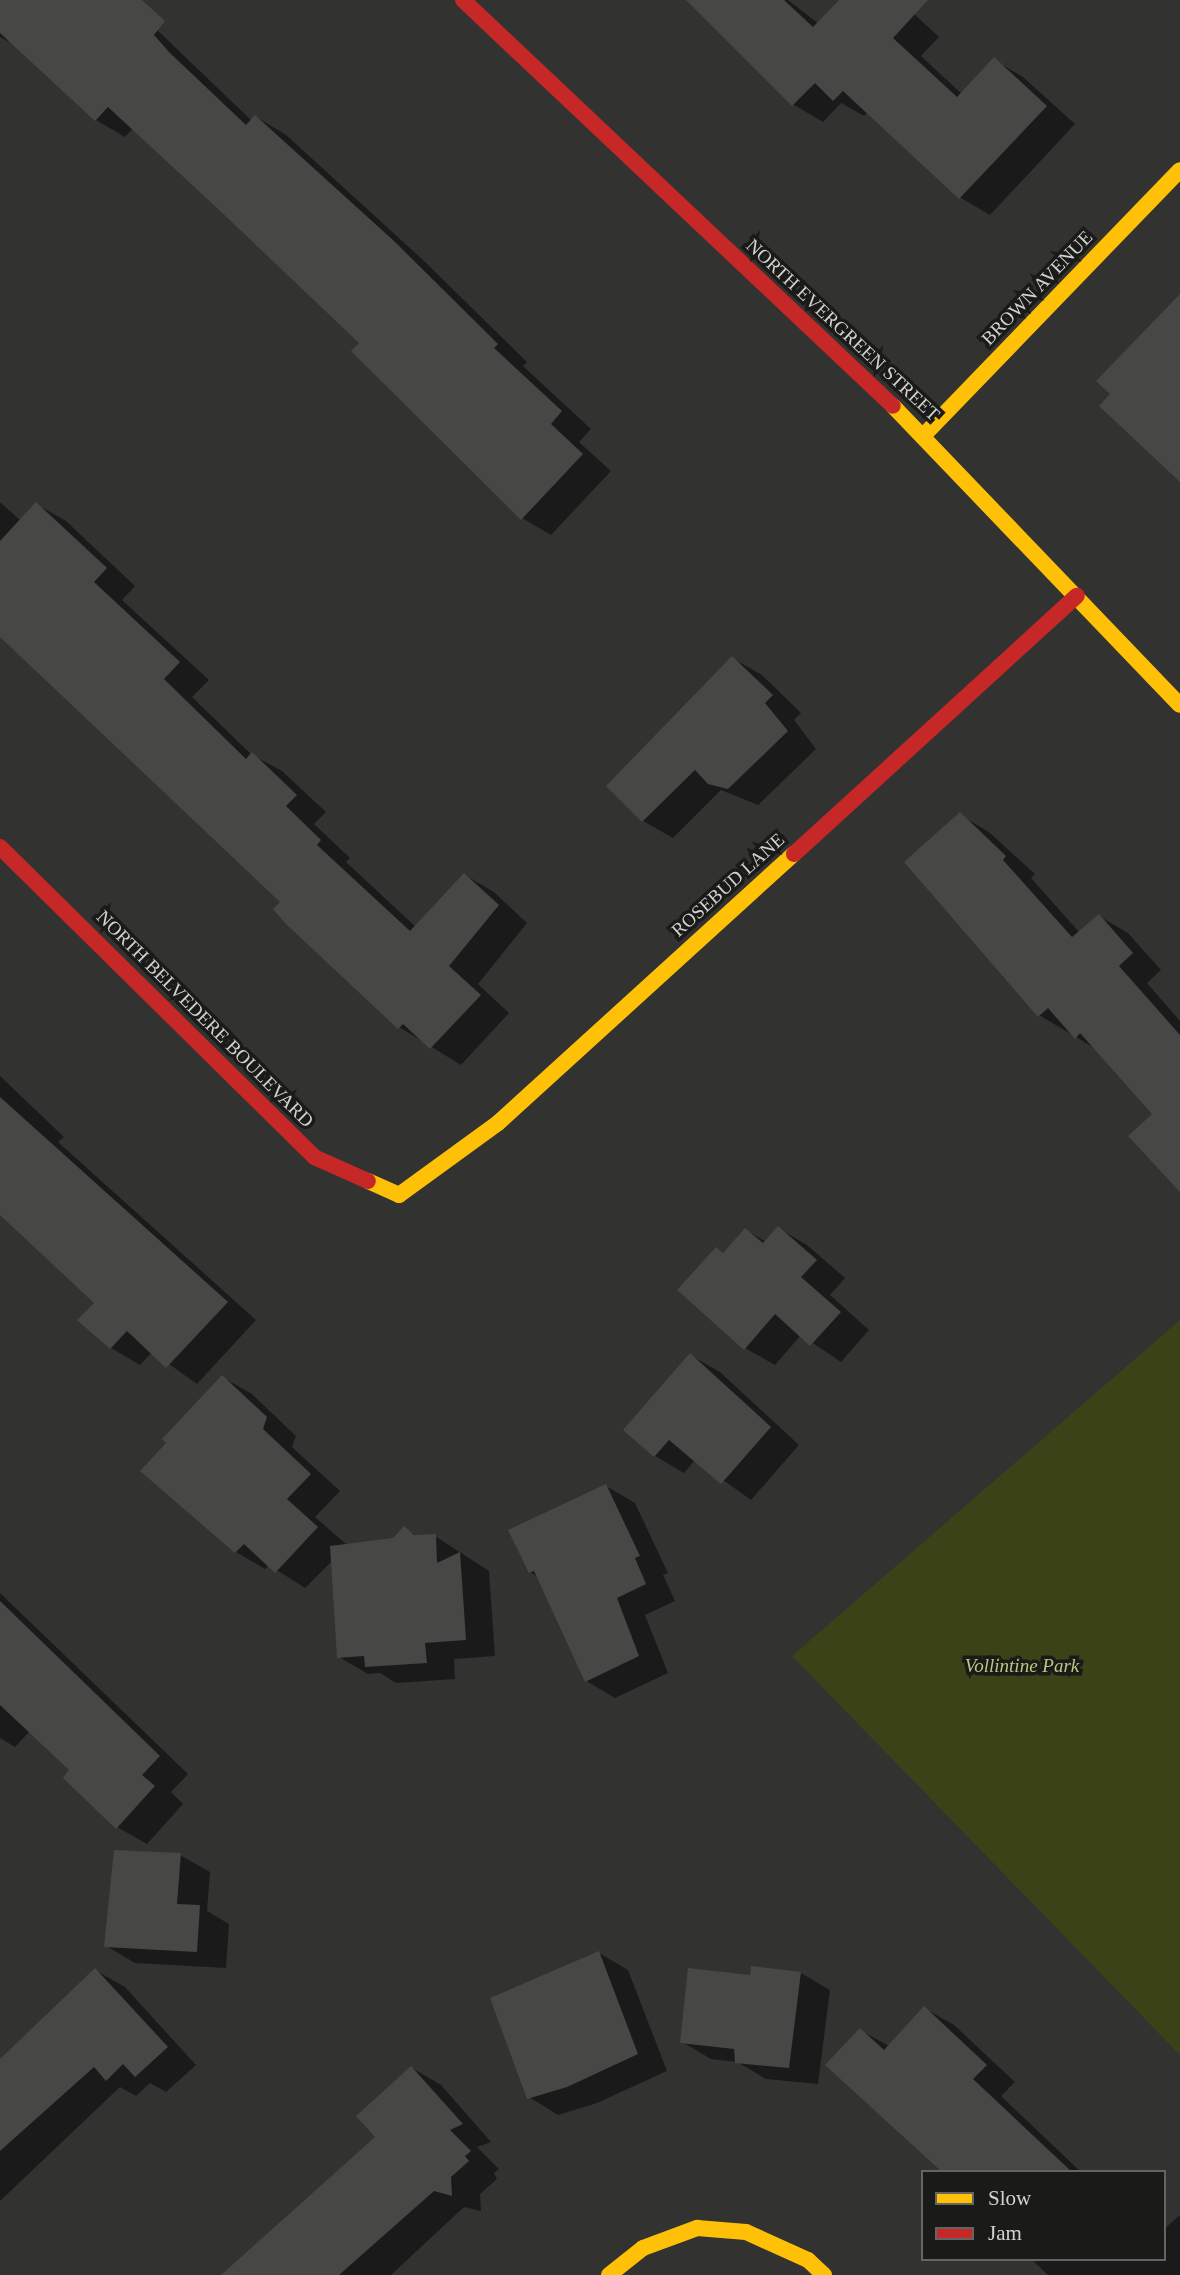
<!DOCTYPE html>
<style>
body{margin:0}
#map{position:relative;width:1180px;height:2275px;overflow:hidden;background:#323231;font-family:Georgia,serif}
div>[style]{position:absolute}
.green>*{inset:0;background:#3c4218}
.shadow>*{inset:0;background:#0007}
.building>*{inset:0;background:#474746}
.slow>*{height:16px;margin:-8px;padding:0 8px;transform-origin:8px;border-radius:8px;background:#ffc107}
.jam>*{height:16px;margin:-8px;padding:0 8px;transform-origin:8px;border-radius:8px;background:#c62828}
span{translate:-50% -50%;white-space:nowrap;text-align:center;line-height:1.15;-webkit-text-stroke:7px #1a1a19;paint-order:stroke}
.street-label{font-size:19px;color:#d2d3d1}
.park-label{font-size:19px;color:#bac87d;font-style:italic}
.legend{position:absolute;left:921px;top:2170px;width:245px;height:91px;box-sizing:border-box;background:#1a1a19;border:2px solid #646463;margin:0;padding:9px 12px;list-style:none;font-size:21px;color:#d2d3d1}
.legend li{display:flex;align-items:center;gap:14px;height:35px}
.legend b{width:35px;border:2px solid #646463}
</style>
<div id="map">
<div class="green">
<div style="clip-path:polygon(1180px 1320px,1180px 2055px,792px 1656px)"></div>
</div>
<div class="shadow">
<div style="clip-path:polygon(0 0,126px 0,252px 121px,256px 117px,285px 134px,423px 260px,527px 362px,523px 366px,591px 429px,579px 442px,611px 471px,551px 535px,522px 518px,362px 342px,133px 128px,125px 137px,96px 120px,17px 46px,0 37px)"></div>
<div style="clip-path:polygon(688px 0,788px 0,819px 24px,841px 0,899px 0,939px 37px,921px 56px,962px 94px,994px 60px,1023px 77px,1075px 124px,990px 215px,961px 198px,868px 112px,864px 116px,841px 103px,823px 122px,794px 105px)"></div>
<div style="clip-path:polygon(0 502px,21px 521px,36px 504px,66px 521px,135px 586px,122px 600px,209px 680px,192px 697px,252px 755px,282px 771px,326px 812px,314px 824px,350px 858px,346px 862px,416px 927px,465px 875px,494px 892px,527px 923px,478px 984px,509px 1013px,461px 1065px,399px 1027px,282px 902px,0 634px)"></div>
<div style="clip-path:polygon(732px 658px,762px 675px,801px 713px,794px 720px,816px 749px,758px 805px,721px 790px,673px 838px,643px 821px,609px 786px)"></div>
<div style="clip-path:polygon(960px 815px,989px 832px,1035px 874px,1031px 878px,1080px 933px,1099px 916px,1128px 933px,1161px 970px,1147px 983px,1180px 1021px,1180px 1180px,1154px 1114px,1096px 1049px,1039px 1015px)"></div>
<div style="clip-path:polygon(0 1076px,64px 1137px,58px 1142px,256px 1320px,197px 1384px,152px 1352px,140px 1365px,111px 1348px,97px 1302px,0 1214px)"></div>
<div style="clip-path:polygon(778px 1228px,807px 1245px,845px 1278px,830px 1295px,869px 1330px,841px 1362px,801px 1335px,775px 1365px,745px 1348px,679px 1290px,716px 1249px,725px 1254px,746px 1230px,766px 1242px)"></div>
<div style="clip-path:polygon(690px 1355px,720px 1372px,799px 1445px,751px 1500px,695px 1460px,684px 1473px,655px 1456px)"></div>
<div style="clip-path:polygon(222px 1377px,252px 1394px,296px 1436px,292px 1447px,340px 1491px,315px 1517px,347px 1545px,394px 1540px,404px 1529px,419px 1537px,435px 1536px,489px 1571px,495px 1656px,454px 1659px,455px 1679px,396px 1683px,380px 1673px,368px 1674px,339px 1657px,333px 1560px,305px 1588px,269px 1565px,265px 1569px,236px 1552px,169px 1442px)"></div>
<div style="clip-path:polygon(606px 1486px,635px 1503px,668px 1573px,663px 1575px,675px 1601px,645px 1615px,668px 1673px,615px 1698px,586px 1681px,538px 1577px,530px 1572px)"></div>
<div style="clip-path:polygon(0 1593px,188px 1774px,171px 1792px,183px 1804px,147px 1844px,117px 1827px,72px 1770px,30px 1731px,15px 1747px,0 1738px)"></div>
<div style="clip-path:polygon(180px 1855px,210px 1872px,207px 1911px,229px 1924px,226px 1968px,135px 1963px,106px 1946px)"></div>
<div style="clip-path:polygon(599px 1953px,628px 1970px,667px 2071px,597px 2103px,558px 2115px,529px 2097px)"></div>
<div style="clip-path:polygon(95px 1970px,125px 1987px,196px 2065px,166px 2092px,150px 2083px,136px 2096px,120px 2087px,0 2201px,0 2061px)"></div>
<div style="clip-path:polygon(801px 1973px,830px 1990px,818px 2084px,766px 2079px,737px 2062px,711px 2059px,682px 2042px,751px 1976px)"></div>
<div style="clip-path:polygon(924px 2008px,954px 2025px,1015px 2082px,1001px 2096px,1081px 2172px,944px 2172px,860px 2030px,889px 2046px)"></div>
<div style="clip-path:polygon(412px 2068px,441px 2085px,491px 2142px,477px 2147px,499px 2169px,494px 2173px,497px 2179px,480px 2194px,481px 2211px,464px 2207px,391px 2275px,230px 2275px,378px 2138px)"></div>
<div style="clip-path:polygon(1180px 2215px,1180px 2275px,1048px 2275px,1031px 2259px,1164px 2259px,1164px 2229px)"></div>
</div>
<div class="building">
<div style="clip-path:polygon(0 0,142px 0,165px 21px,154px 35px,170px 53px,246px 125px,255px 115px,394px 241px,498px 344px,494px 348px,562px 411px,551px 424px,583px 454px,521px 520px,351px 351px,359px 343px,217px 208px,108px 107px,95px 121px,0 33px)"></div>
<div style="clip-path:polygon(686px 0,784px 0,813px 27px,839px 0,928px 0,893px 38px,957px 97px,994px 57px,1047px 106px,959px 199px,843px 91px,833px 101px,815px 83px,792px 106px)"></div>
<div style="clip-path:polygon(1180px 294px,1180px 482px,1099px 406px,1110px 394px,1096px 381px)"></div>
<div style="clip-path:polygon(36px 502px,107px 568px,94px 582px,180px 662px,164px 679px,246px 759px,252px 752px,297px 795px,286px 806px,321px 840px,317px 845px,410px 931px,464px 873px,499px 905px,449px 966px,481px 995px,430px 1049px,403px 1024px,398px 1029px,286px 924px,273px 909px,280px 902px,0 637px,0 541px)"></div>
<div style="clip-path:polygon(732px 656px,773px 695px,765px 703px,788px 731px,728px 789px,708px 784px,695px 770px,642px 822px,606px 786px)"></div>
<div style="clip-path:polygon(960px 812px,1006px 856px,1003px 860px,1072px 937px,1099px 914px,1133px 953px,1119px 966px,1180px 1035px,1180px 1192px,1128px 1136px,1152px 1114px,1080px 1033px,1075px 1039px,1048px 1008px,1038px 1017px,904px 862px)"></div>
<div style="clip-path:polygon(0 1097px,228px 1302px,166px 1368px,127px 1331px,110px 1349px,77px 1320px,94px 1303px,0 1215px)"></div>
<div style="clip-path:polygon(778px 1226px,817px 1260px,801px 1277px,841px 1312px,810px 1346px,775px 1314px,744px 1350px,677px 1290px,716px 1247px,723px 1253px,745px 1228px,763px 1243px)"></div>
<div style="clip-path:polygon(690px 1353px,771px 1427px,721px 1484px,669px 1440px,654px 1457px,623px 1430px)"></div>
<div style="clip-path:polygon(222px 1375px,267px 1417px,263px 1429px,311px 1474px,287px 1499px,318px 1527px,275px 1573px,244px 1544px,235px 1553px,140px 1471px,166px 1443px,162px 1439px)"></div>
<div style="clip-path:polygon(606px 1484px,640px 1556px,635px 1558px,646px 1584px,617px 1598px,639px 1656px,585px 1682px,534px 1571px,529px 1573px,508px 1530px)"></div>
<div style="clip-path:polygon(404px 1526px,414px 1535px,436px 1534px,437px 1563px,460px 1552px,466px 1640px,425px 1643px,427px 1663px,365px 1667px,364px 1656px,337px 1658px,330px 1546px,393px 1538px)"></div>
<div style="clip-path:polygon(0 1601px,160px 1756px,142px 1775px,155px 1786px,116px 1829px,63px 1778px,69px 1770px,0 1705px)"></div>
<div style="clip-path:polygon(114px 1850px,181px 1853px,177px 1904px,200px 1905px,197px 1952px,104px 1947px)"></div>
<div style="clip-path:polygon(599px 1951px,638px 2054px,567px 2087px,527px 2099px,490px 1998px)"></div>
<div style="clip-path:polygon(751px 1966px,801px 1972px,789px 2068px,735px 2063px,734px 2049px,680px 2043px,688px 1968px,750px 1975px)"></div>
<div style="clip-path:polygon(95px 1968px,168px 2047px,135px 2077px,123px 2064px,106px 2081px,94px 2067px,0 2151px,0 2059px)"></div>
<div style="clip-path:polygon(924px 2006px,987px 2065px,973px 2079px,1072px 2172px,942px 2172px,825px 2065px,860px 2028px,884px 2050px)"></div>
<div style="clip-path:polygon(411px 2066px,463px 2124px,450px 2130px,471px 2151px,465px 2156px,469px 2161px,451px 2177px,452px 2196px,434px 2191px,339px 2275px,221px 2275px,375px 2137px,356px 2116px)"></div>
</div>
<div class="slow">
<div style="left:893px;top:406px;width:414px;rotate:46.2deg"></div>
<div style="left:924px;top:435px;width:368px;rotate:-46deg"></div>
<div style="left:368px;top:1181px;width:34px;rotate:24deg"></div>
<div style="left:399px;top:1195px;width:122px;rotate:-36deg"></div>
<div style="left:498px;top:1123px;width:400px;rotate:-42.3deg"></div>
<div style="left:609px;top:2275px;width:43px;rotate:-38.5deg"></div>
<div style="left:643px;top:2248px;width:58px;rotate:-20.3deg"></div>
<div style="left:697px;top:2228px;width:49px;rotate:4.7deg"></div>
<div style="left:746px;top:2232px;width:68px;rotate:24.3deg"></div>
<div style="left:808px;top:2260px;width:22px;rotate:43deg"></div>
</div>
<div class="jam">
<div style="left:463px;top:0;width:591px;rotate:43.36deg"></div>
<div style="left:0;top:847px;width:441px;rotate:44.6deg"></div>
<div style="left:314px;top:1157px;width:59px;rotate:24deg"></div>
<div style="left:794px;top:854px;width:383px;rotate:-42.4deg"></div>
</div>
<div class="street-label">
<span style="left:1037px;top:288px;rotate:-46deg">BROWN AVENUE</span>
<span style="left:843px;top:330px;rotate:43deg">NORTH EVERGREEN STREET</span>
<span style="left:728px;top:885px;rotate:-42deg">ROSEBUD LANE</span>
<span style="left:205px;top:1019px;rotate:45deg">NORTH BELVEDERE BOULEVARD</span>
</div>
<div class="park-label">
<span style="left:1022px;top:1666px">Vollintine Park</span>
</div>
<ul class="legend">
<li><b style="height:9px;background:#ffc107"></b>Slow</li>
<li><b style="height:9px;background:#c62828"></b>Jam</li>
</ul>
</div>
